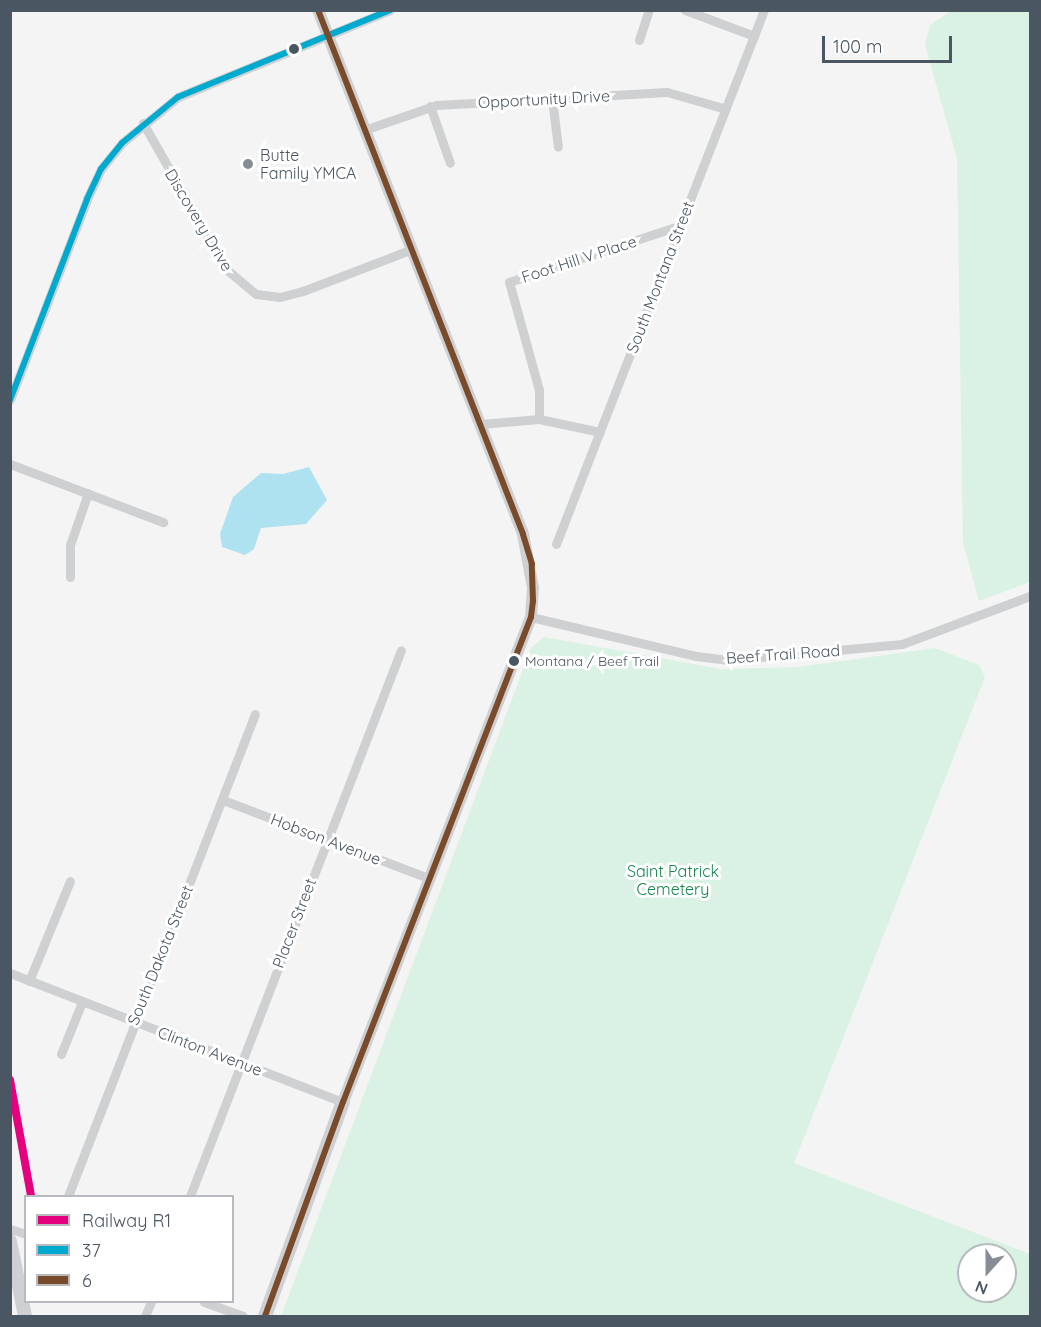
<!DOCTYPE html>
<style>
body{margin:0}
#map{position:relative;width:1041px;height:1327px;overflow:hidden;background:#f4f4f4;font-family:Quicksand,sans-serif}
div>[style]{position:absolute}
.green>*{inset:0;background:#d9f2e3}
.water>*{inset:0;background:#aee2f0}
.minor>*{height:9px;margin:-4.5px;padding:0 4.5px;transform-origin:4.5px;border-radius:4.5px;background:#ced0d2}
.tertiary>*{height:12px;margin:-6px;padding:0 6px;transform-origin:6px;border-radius:6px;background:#ced0d2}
.secondary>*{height:14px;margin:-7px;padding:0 7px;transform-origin:7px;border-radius:7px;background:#ced0d4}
.bus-1>*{height:6px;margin:-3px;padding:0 3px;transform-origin:3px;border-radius:3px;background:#00a9ce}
.bus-2>*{height:6px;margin:-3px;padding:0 3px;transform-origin:3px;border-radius:3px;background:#7a4b2a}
.rail-1>*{height:8px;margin:-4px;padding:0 4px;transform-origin:4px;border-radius:4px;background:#e5007d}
.dots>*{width:16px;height:16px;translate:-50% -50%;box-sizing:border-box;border:3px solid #fff;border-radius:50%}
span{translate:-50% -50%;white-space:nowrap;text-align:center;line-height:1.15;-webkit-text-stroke:6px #fff;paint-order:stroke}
.bus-label{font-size:14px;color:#4a5661}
.left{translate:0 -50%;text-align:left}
.street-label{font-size:16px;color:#4a5661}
.poi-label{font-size:16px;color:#4a5661}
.park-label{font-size:16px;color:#17864f}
.frame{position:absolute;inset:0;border:12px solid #4a5661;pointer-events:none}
.legend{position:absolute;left:24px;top:1195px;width:210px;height:108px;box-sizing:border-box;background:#fff;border:2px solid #b7bbc0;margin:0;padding:8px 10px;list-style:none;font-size:18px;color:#4a5661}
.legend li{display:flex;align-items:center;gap:12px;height:30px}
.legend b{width:30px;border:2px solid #b7bbc0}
.north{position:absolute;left:957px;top:1243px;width:60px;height:60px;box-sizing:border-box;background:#fff;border:2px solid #b7bbc0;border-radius:50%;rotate:201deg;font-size:16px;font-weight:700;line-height:24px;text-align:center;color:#4a5661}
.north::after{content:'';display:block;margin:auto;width:21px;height:27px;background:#868d94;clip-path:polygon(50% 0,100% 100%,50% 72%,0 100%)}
.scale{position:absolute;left:822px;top:36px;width:130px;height:27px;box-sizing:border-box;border:3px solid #4a5661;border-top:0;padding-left:8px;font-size:18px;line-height:21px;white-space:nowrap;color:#4a5661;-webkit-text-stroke:4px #fff;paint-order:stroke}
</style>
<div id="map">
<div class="green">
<div style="clip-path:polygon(951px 11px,1030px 11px,1030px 582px,979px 601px,963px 542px,957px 158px,925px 45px,930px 25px)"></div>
<div style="clip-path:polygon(evenodd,544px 637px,721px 669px,799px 667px,935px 648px,979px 665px,985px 677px,794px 1163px,1030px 1254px,1030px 1316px,281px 1316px,531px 648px,544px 637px,969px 1255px,1005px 1255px,1005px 1291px,969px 1291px,969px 1255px)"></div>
</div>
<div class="water">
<div style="clip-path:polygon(309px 467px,327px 500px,306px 524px,261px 528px,254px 549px,245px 555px,222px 547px,220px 534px,233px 497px,261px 473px,283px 474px)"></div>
</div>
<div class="minor">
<div style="left:685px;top:10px;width:74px;rotate:20.6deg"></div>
<div style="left:639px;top:40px;width:32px;rotate:-72deg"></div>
<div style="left:552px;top:99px;width:48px;rotate:82.9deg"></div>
<div style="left:430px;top:106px;width:60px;rotate:70.7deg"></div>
<div style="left:143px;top:123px;width:168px;rotate:60.4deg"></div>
<div style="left:226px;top:269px;width:39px;rotate:40deg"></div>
<div style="left:256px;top:294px;width:24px;rotate:7deg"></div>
<div style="left:280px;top:297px;width:24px;rotate:-15deg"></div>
<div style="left:303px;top:291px;width:115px;rotate:-21deg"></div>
<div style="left:364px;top:130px;width:76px;rotate:-19.1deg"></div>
<div style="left:436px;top:105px;width:231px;rotate:-3.2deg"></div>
<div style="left:667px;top:92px;width:61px;rotate:16.1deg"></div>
<div style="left:10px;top:400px;width:215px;rotate:-69deg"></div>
<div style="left:87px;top:199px;width:33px;rotate:-65deg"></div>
<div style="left:101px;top:169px;width:33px;rotate:-51deg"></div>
<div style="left:122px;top:143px;width:72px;rotate:-39.4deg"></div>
<div style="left:178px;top:97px;width:229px;rotate:-22.3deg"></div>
<div style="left:539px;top:419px;width:29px;rotate:-90deg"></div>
<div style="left:539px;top:390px;width:112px;rotate:-105.5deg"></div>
<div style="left:509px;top:282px;width:181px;rotate:-18.3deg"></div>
<div style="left:481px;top:424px;width:58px;rotate:-4.9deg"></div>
<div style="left:539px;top:419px;width:62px;rotate:12deg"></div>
<div style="left:10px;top:464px;width:164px;rotate:20.8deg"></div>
<div style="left:556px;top:544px;width:573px;rotate:-68.72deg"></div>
<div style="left:70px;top:577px;width:32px;rotate:-90deg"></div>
<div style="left:70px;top:545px;width:55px;rotate:-70.9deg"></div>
<div style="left:531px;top:617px;width:170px;rotate:13.3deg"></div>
<div style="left:696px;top:656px;width:33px;rotate:7deg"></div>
<div style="left:729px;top:660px;width:174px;rotate:-5.3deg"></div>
<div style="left:902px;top:644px;width:137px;rotate:-20.6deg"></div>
<div style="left:223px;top:800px;width:219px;rotate:20.8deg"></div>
<div style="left:10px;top:973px;width:357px;rotate:21.2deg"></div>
<div style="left:29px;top:981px;width:108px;rotate:-67.7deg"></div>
<div style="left:61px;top:1054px;width:56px;rotate:-68deg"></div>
<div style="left:68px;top:1196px;width:517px;rotate:-68.8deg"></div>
<div style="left:190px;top:1196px;width:585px;rotate:-68.87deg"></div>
<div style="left:10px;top:1229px;width:17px;rotate:17deg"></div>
<div style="left:204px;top:1302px;width:41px;rotate:19.7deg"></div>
<div style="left:145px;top:1316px;width:15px;rotate:-67deg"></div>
</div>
<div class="tertiary">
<div style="left:318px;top:10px;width:563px;rotate:68.63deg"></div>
<div style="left:523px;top:534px;width:55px;rotate:79.5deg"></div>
<div style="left:533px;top:588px;width:29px;rotate:94deg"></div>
<div style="left:531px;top:617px;width:520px;rotate:111.19deg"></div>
</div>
<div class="secondary">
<div style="left:10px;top:1241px;width:76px;rotate:78.7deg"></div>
<div style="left:265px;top:1316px;width:228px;rotate:-70deg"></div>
</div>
<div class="bus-1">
<div style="left:10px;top:400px;width:215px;rotate:-69deg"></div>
<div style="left:87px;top:199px;width:33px;rotate:-65deg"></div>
<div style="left:101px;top:169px;width:33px;rotate:-51deg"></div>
<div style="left:122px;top:143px;width:72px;rotate:-39.4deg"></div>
<div style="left:178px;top:97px;width:229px;rotate:-22.3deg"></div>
</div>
<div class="bus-2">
<div style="left:265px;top:1316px;width:228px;rotate:-70deg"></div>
<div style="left:343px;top:1102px;width:520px;rotate:-68.81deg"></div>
<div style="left:531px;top:617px;width:16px;rotate:-83deg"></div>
<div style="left:533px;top:601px;width:37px;rotate:-92deg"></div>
<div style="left:532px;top:564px;width:31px;rotate:-107deg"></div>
<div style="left:523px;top:534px;width:563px;rotate:-111.37deg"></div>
</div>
<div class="rail-1">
<div style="left:10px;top:1080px;width:118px;rotate:79.7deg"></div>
</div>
<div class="dots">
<div style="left:294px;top:49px;background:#4a5661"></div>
<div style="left:248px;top:164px;background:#868d94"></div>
<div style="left:514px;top:661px;background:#4a5661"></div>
</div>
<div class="bus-label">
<span class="left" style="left:525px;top:661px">Montana / Beef Trail</span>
</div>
<div class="street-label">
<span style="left:544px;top:99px;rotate:-3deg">Opportunity Drive</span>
<span style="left:199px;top:220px;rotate:59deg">Discovery Drive</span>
<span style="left:579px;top:259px;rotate:-18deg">Foot Hill V Place</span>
<span style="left:660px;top:277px;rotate:-69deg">South Montana Street</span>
<span style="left:783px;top:654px;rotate:-4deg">Beef Trail Road</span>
<span style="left:326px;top:839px;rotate:21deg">Hobson Avenue</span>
<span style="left:294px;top:923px;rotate:-69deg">Placer Street</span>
<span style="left:160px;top:955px;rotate:-68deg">South Dakota Street</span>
<span style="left:210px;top:1051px;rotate:21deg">Clinton Avenue</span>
</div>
<div class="poi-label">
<span class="left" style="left:260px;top:164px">Butte<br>Family YMCA</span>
</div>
<div class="park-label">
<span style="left:673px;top:880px">Saint Patrick<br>Cemetery</span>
</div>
<div class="frame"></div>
<ul class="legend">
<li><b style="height:8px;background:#e5007d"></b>Railway R1</li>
<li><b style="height:8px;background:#00a9ce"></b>37</li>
<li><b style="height:8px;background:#7a4b2a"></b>6</li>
</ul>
<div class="north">N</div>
<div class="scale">100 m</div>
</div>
